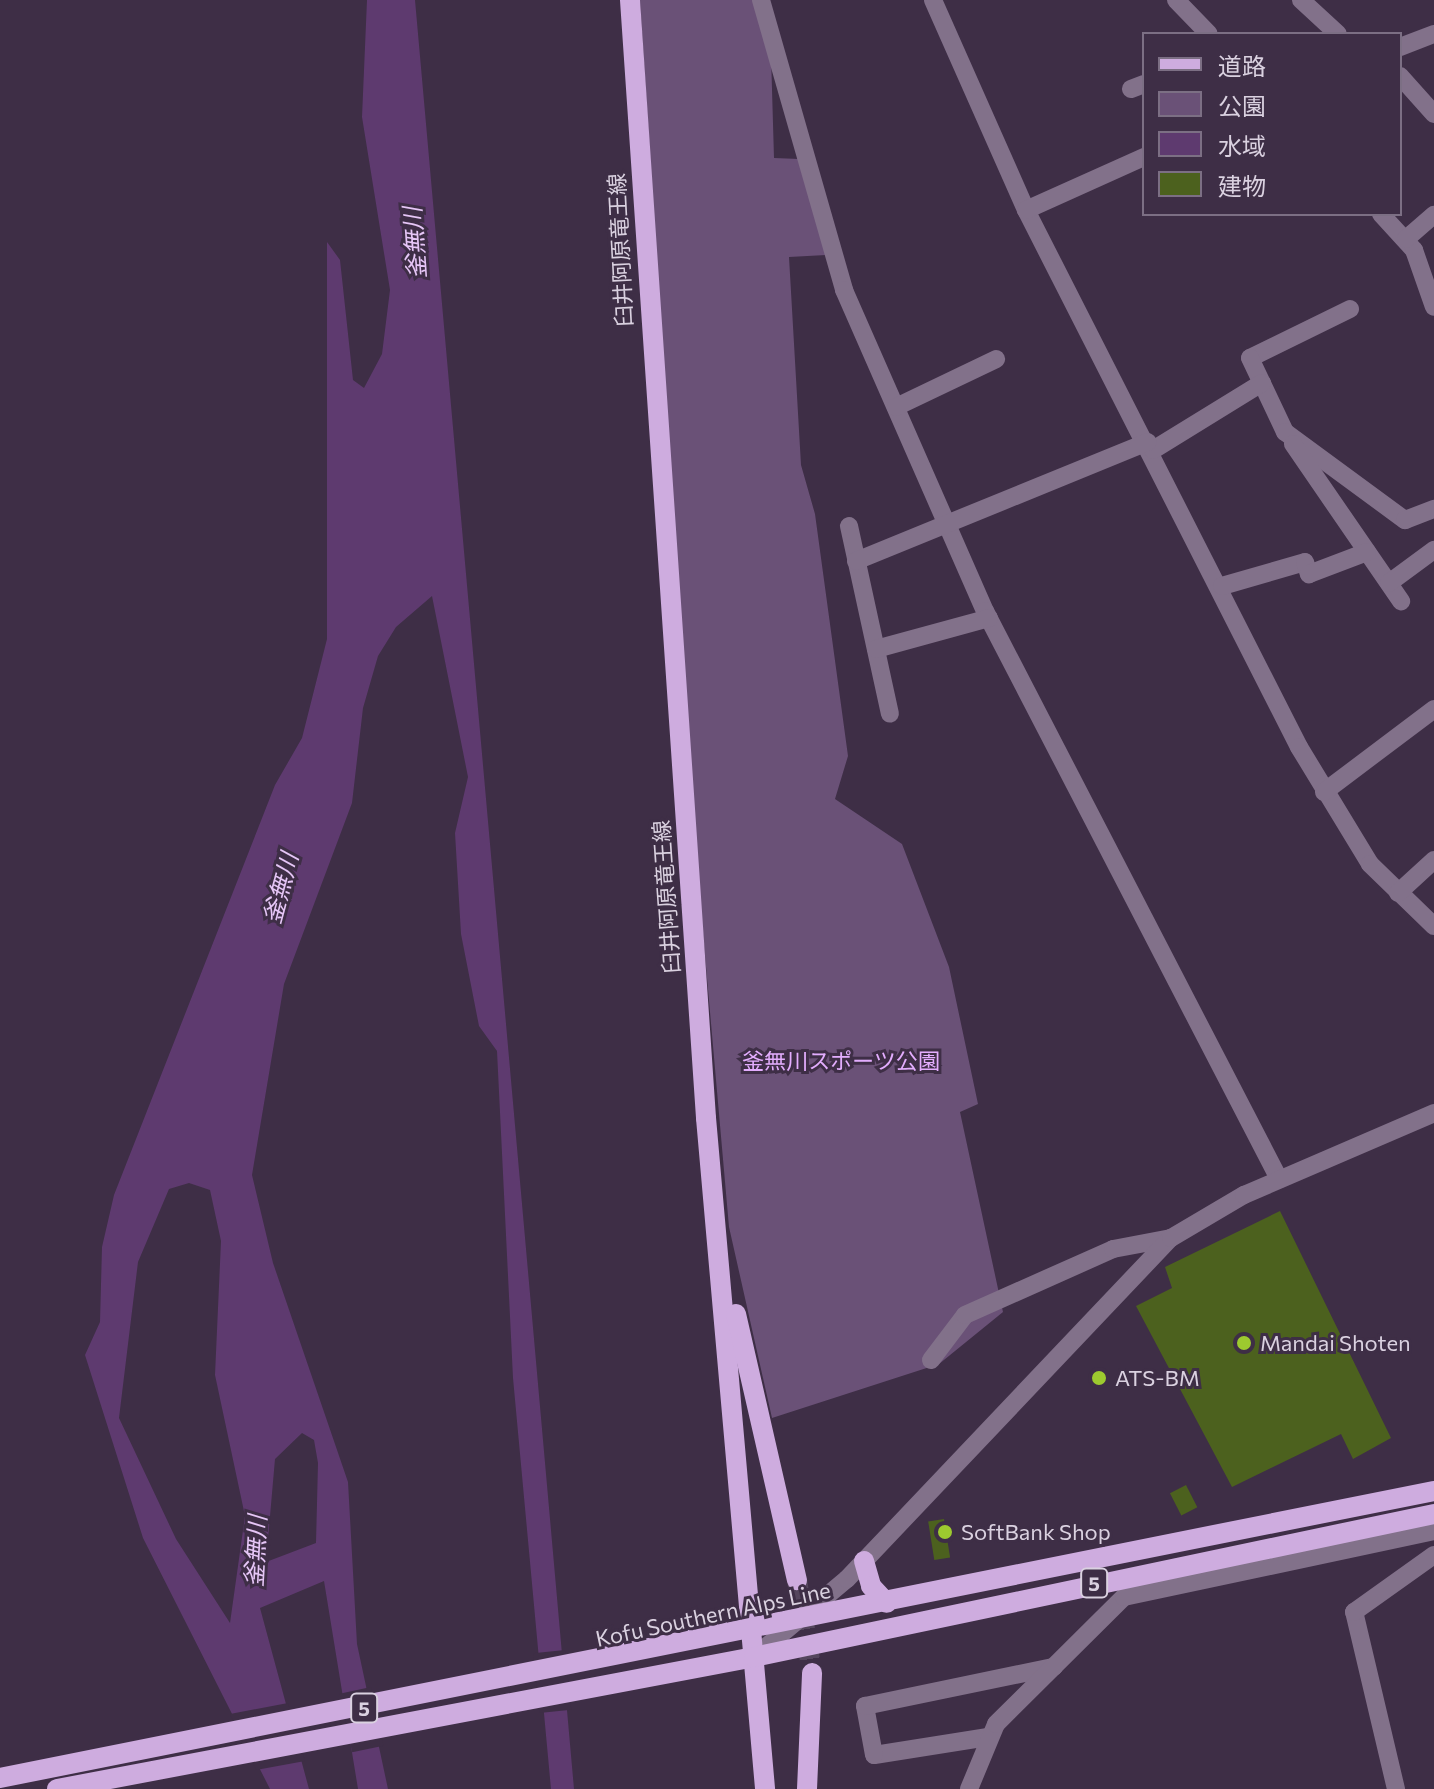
<!DOCTYPE html>
<meta charset="utf-8">
<style>
body{margin:0}
#map{position:relative;width:1434px;height:1789px;overflow:hidden;background:#3e2e46;font-family:Commissioner,"Noto Sans JP",sans-serif}
div>[style]{position:absolute}
.green>*{inset:0;background:#6a5177}
.water>*{inset:0;background:#5e3a6f}
.pier>*{inset:0;background:#3e2e46;transform-origin:0 0}
.building>*{inset:0;background:#4c611e;transform-origin:0 0}
.major-tunnel>*{height:20px;margin-top:-10px;transform-origin:0;background:repeating-linear-gradient(90deg,#55465d 0 20px,transparent 0 30px)}
.minor>*{height:18px;margin:-9px;padding:0 9px;transform-origin:9px;border-radius:9px;background:#82718a}
.major>*{height:20px;margin:-10px;padding:0 10px;transform-origin:10px;border-radius:10px;background:#ceacdf}
.dots>*{width:22px;height:22px;translate:-50% -50%;box-sizing:border-box;border:4px solid #3e2e46;border-radius:50%}
span{translate:-50% -50%;white-space:nowrap;text-align:center;line-height:1.15;-webkit-text-stroke:6px #3e2e46;paint-order:stroke}
.shield-label span{padding:2px 6px;background:#3e2e46;border:2px solid;border-radius:6px;-webkit-text-stroke-width:0}
.shield-label{font-size:20px;color:#dad1e0;font-weight:700}
.street-label{font-size:22px;color:#dad1e0}
.park-label{font-size:22px;color:#e3adfe}
.poi-label{font-size:22px;color:#dad1e0}
.left{translate:0 -50%;text-align:left}
.water-label{font-size:24px;color:#e6c6f7;font-style:italic}
.legend{position:absolute;left:1142px;top:32px;width:260px;height:184px;box-sizing:border-box;background:#3e2e46;border:2px solid #7c6f84;margin:0;padding:10px 14px;list-style:none;font-size:24px;color:#dad1e0}
.legend li{display:flex;align-items:center;gap:16px;height:40px}
.legend b{width:40px;border:2px solid #7c6f84}
</style>
<div id="map">
<div class="green">
<div style="clip-path:polygon(640px 0,755px 0,771px 55px,774px 158px,799px 159px,826px 255px,789px 257px,801px 465px,815px 514px,848px 756px,835px 799px,902px 844px,949px 967px,978px 1104px,960px 1112px,1003px 1312px,939px 1364px,772px 1418px,729px 1227px,692px 808px)"></div>
</div>
<div class="water">
<div style="clip-path:polygon(evenodd,367px 0,415px 0,574px 1789px,551px 1789px,513px 1378px,497px 1051px,479px 1026px,461px 934px,455px 833px,468px 777px,432px 596px,396px 627px,378px 656px,363px 708px,352px 803px,284px 984px,252px 1175px,273px 1263px,348px 1482px,357px 1644px,388px 1789px,358px 1789px,324px 1581px,260px 1608px,309px 1789px,270px 1789px,143px 1538px,85px 1355px,100px 1322px,102px 1247px,114px 1195px,275px 785px,302px 738px,327px 639px,327px 242px,340px 260px,353px 380px,364px 388px,382px 354px,390px 290px,362px 117px,367px 0,189px 1183px,210px 1190px,221px 1241px,215px 1375px,245px 1516px,230px 1623px,176px 1539px,119px 1418px,138px 1262px,169px 1189px,189px 1183px,367px 0,302px 1433px,314px 1440px,318px 1463px,316px 1543px,266px 1562px,275px 1459px,302px 1433px)"></div>
</div>
<div class="pier">
<div style="left:565px;top:1650px;width:60px;height:32px;rotate:84deg"></div>
<div style="left:371px;top:1687px;width:60px;height:32px;rotate:78deg"></div>
<div style="clip-path:polygon(288px 1703px,305px 1761px,256px 1770px,230px 1714px)"></div>
</div>
<div class="building">
<div style="clip-path:polygon(1280px 1211px,1391px 1438px,1353px 1459px,1341px 1434px,1232px 1487px,1136px 1306px,1172px 1288px,1165px 1267px)"></div>
<div style="left:1186px;top:1485px;width:25px;height:18px;rotate:63deg"></div>
<div style="left:944px;top:1519px;width:39px;height:16px;rotate:81deg"></div>
</div>
<div class="major-tunnel">
<div style="left:797px;top:1580px;width:94px;rotate:80.8deg"></div>
</div>
<div class="minor">
<div style="left:761px;top:0;width:302px;rotate:74deg"></div>
<div style="left:844px;top:290px;width:351px;rotate:66.3deg"></div>
<div style="left:985px;top:611px;width:640px;rotate:62.63deg"></div>
<div style="left:933px;top:0;width:230px;rotate:66.1deg"></div>
<div style="left:1026px;top:210px;width:602px;rotate:63.05deg"></div>
<div style="left:1299px;top:747px;width:137px;rotate:58.7deg"></div>
<div style="left:1370px;top:864px;width:89px;rotate:44.1deg"></div>
<div style="left:1176px;top:0;width:47px;rotate:45.9deg"></div>
<div style="left:1301px;top:0;width:50px;rotate:42.6deg"></div>
<div style="left:1400px;top:47px;width:36px;rotate:-21deg"></div>
<div style="left:1400px;top:76px;width:51px;rotate:48.2deg"></div>
<div style="left:1131px;top:89px;width:14px;rotate:-21deg"></div>
<div style="left:1026px;top:210px;width:129px;rotate:-24.2deg"></div>
<div style="left:1381px;top:214px;width:49px;rotate:47.5deg"></div>
<div style="left:1414px;top:250px;width:60px;rotate:70.7deg"></div>
<div style="left:1406px;top:239px;width:37px;rotate:-41deg"></div>
<div style="left:1350px;top:309px;width:111px;rotate:153.9deg"></div>
<div style="left:1250px;top:358px;width:82px;rotate:64.7deg"></div>
<div style="left:1285px;top:432px;width:149px;rotate:36.3deg"></div>
<div style="left:1405px;top:520px;width:31px;rotate:-21deg"></div>
<div style="left:896px;top:407px;width:111px;rotate:-25.6deg"></div>
<div style="left:1293px;top:444px;width:191px;rotate:55.5deg"></div>
<div style="left:1153px;top:450px;width:128px;rotate:-31.6deg"></div>
<div style="left:849px;top:526px;width:192px;rotate:77.7deg"></div>
<div style="left:856px;top:561px;width:315px;rotate:-22.2deg"></div>
<div style="left:1389px;top:583px;width:56px;rotate:-36.3deg"></div>
<div style="left:1222px;top:586px;width:86px;rotate:-16.1deg"></div>
<div style="left:1305px;top:562px;width:13px;rotate:72deg"></div>
<div style="left:1309px;top:574px;width:62px;rotate:-20.8deg"></div>
<div style="left:876px;top:649px;width:117px;rotate:-15.3deg"></div>
<div style="left:1324px;top:792px;width:138px;rotate:-37deg"></div>
<div style="left:1398px;top:893px;width:49px;rotate:-42.5deg"></div>
<div style="left:931px;top:1360px;width:56px;rotate:-52.9deg"></div>
<div style="left:965px;top:1315px;width:162px;rotate:-24deg"></div>
<div style="left:1113px;top:1249px;width:59px;rotate:-10.7deg"></div>
<div style="left:754px;top:1657px;width:121px;rotate:-40deg"></div>
<div style="left:847px;top:1579px;width:470px;rotate:-46.5deg"></div>
<div style="left:1171px;top:1238px;width:85px;rotate:-30.5deg"></div>
<div style="left:1244px;top:1195px;width:207px;rotate:-23.3deg"></div>
<div style="left:988px;top:1737px;width:115px;rotate:171deg"></div>
<div style="left:874px;top:1755px;width:50px;rotate:-100.4deg"></div>
<div style="left:865px;top:1706px;width:193px;rotate:-11.7deg"></div>
<div style="left:969px;top:1789px;width:70px;rotate:-67.4deg"></div>
<div style="left:996px;top:1724px;width:180px;rotate:-44.8deg"></div>
<div style="left:1124px;top:1597px;width:317px;rotate:-12deg"></div>
<div style="left:1396px;top:1789px;width:182px;rotate:-103.3deg"></div>
<div style="left:1354px;top:1612px;width:98px;rotate:-35.5deg"></div>
</div>
<div class="major">
<div style="left:630px;top:0;width:1121px;rotate:86.11deg"></div>
<div style="left:706px;top:1118px;width:674px;rotate:84.97deg"></div>
<div style="left:736px;top:1314px;width:273px;rotate:77.1deg"></div>
<div style="left:864px;top:1561px;width:26px;rotate:74deg"></div>
<div style="left:871px;top:1586px;width:23px;rotate:47deg"></div>
<div style="left:0;top:1778px;width:1462px;rotate:-11.32deg"></div>
<div style="left:57px;top:1789px;width:709px;rotate:-10.72deg"></div>
<div style="left:754px;top:1657px;width:695px;rotate:-11.88deg"></div>
<div style="left:807px;top:1789px;width:116px;rotate:-87.5deg"></div>
</div>
<div class="dots">
<div style="left:1244px;top:1343px;background:#9dca2f"></div>
<div style="left:1099px;top:1378px;background:#9dca2f"></div>
<div style="left:945px;top:1532px;background:#9dca2f"></div>
</div>
<div class="shield-label">
<span style="left:1094px;top:1583px">5</span>
<span style="left:364px;top:1708px">5</span>
</div>
<div class="street-label">
<span style="left:620px;top:250px;rotate:-93deg">臼井阿原竜王線</span>
<span style="left:666px;top:897px;rotate:-94deg">臼井阿原竜王線</span>
<span style="left:713px;top:1614px;rotate:-12deg">Kofu Southern Alps Line</span>
</div>
<div class="park-label">
<span style="left:841px;top:1061px">釜無川スポーツ公園</span>
</div>
<div class="poi-label">
<span class="left" style="left:1260px;top:1343px">Mandai Shoten</span>
<span class="left" style="left:1115px;top:1378px">ATS-BM</span>
<span class="left" style="left:961px;top:1532px">SoftBank Shop</span>
</div>
<div class="water-label">
<span style="left:414px;top:243px;rotate:-94deg">釜無川</span>
<span style="left:280px;top:888px;rotate:-75deg">釜無川</span>
<span style="left:255px;top:1551px;rotate:-87deg">釜無川</span>
</div>
<ul class="legend">
<li><b style="height:10px;background:#ceacdf"></b>道路</li>
<li><b style="height:22px;background:#6a5177"></b>公園</li>
<li><b style="height:22px;background:#5e3a6f"></b>水域</li>
<li><b style="height:22px;background:#4c611e"></b>建物</li>
</ul>
</div>
